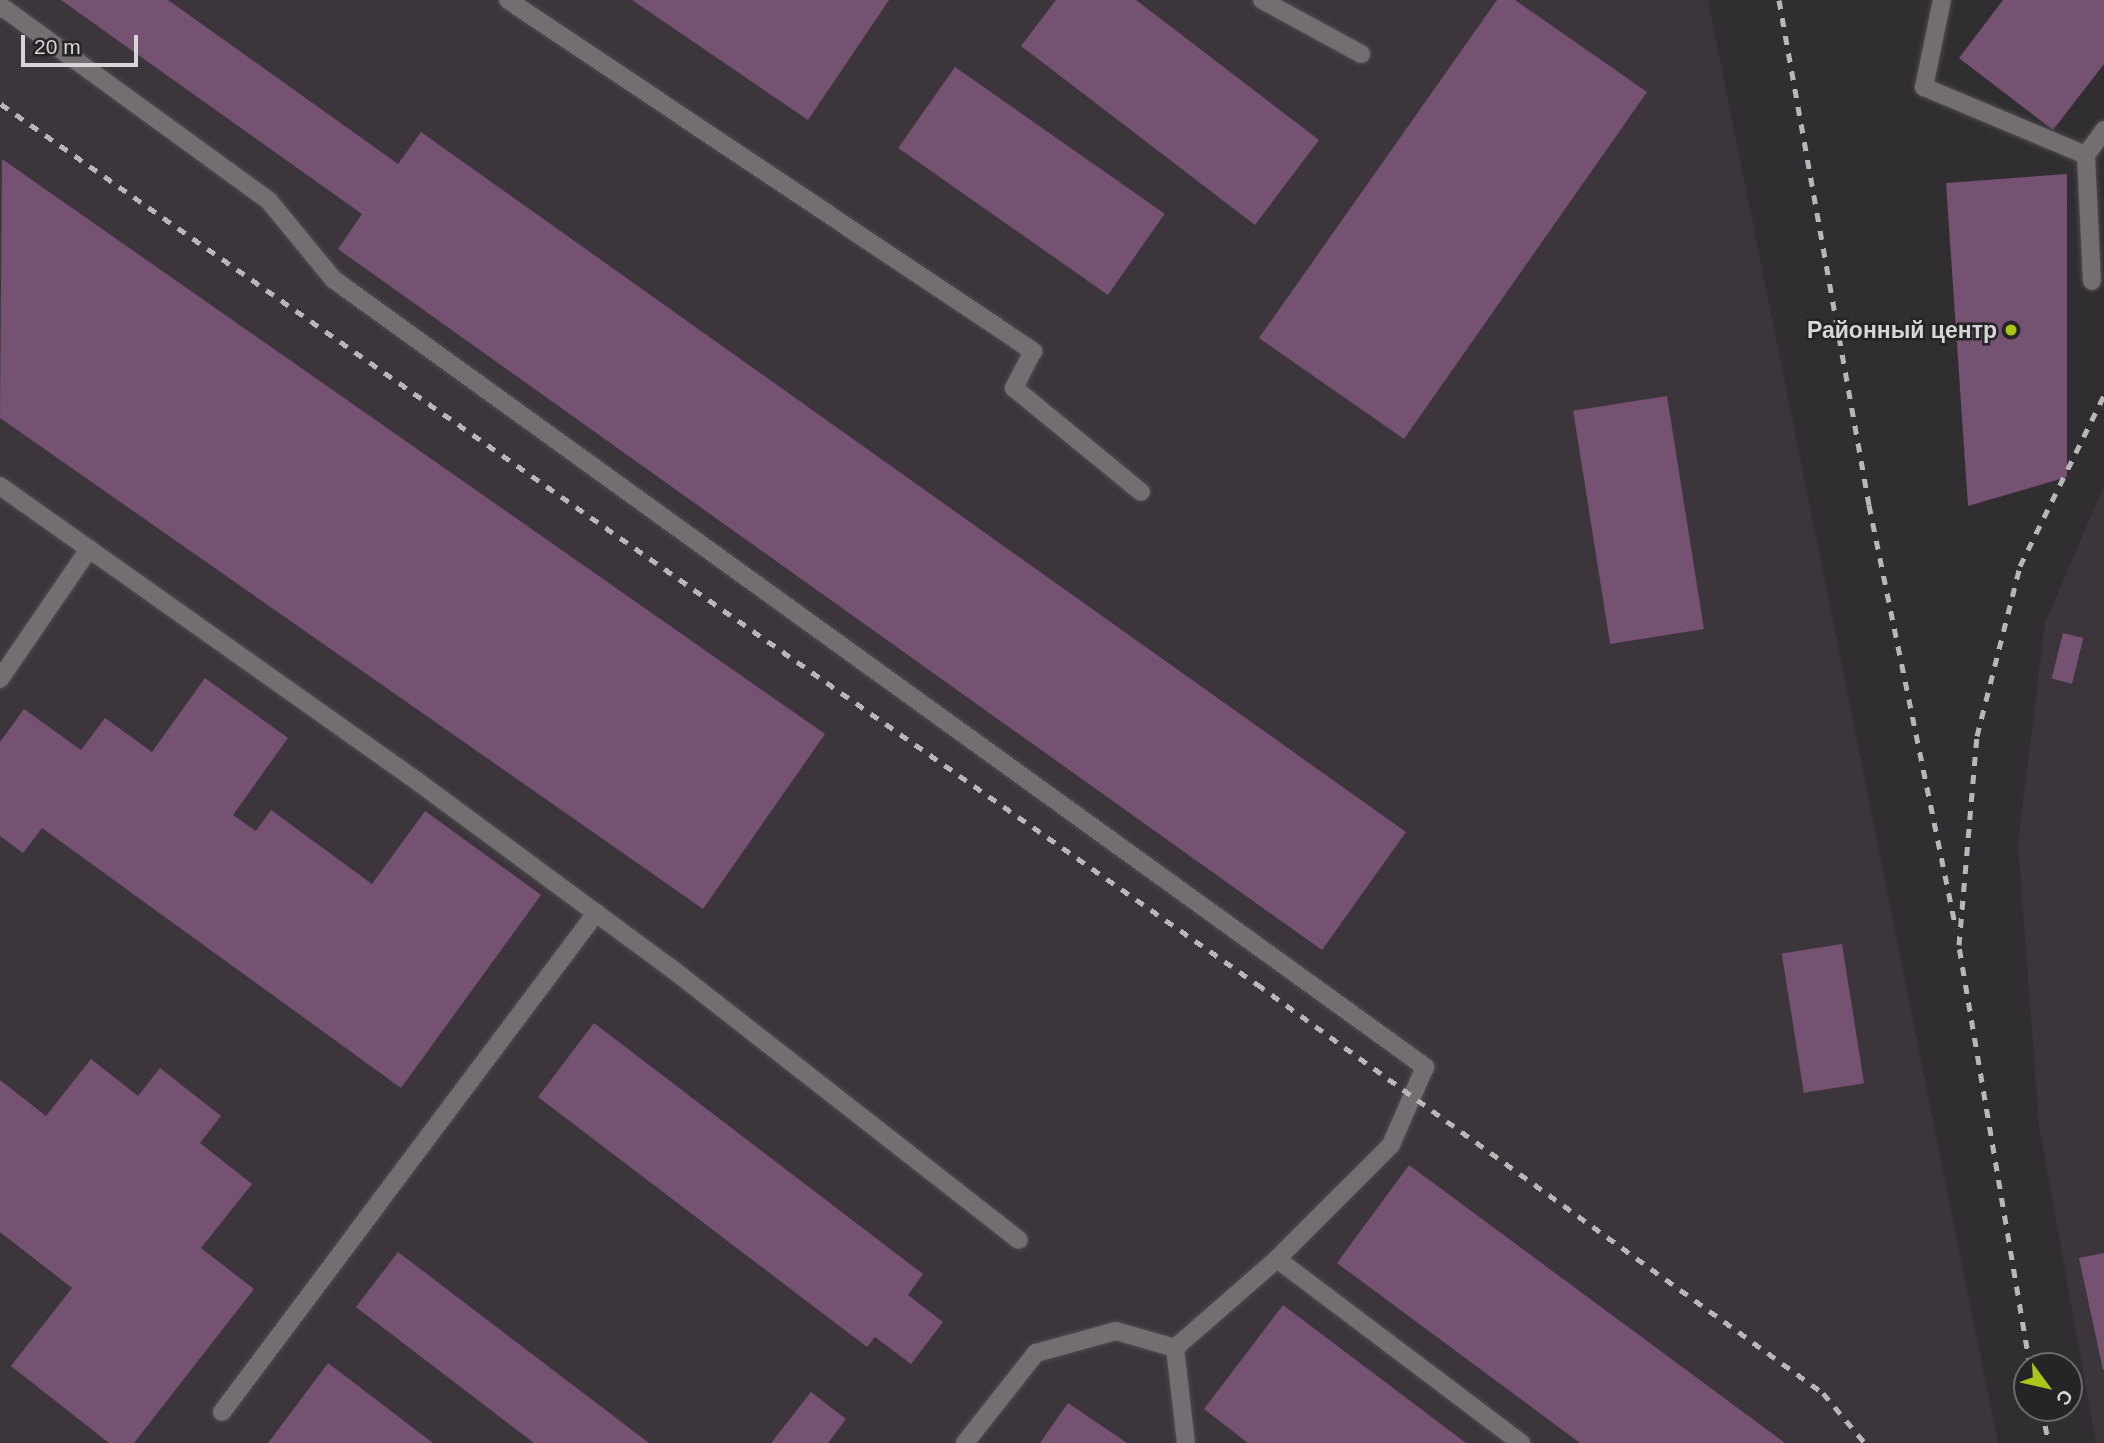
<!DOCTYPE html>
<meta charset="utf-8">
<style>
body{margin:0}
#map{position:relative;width:2104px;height:1443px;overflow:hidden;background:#312e31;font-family:Arial,sans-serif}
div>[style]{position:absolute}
.built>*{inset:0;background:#3d353c}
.building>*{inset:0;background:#755172;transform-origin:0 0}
.roads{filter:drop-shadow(0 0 2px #4e4b4e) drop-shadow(0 0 2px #4e4b4e)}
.lane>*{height:18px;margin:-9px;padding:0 9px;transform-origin:9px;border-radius:9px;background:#726e71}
.rail>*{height:5px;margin-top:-2.5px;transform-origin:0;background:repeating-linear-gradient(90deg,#b8b6b7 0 9px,transparent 0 18px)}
.dots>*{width:19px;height:19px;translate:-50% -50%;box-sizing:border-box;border:4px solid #272427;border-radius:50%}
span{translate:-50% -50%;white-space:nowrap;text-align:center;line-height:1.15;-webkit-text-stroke:5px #272427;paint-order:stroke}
.poi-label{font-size:23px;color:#d7d5d6;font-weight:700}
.right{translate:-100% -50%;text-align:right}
.north{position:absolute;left:2013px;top:1352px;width:70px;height:70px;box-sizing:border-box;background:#272427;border:2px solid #6d6b6d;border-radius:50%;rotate:123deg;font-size:19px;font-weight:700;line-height:28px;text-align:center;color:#d7d5d6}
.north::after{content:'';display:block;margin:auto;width:24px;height:32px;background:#aac718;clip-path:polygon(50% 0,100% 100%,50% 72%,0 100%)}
.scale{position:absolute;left:21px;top:35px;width:117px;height:32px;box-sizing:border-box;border:4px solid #d7d5d6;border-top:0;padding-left:9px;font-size:21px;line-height:24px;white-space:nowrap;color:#d7d5d6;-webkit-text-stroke:5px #272427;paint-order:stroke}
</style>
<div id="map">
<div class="built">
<div style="clip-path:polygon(0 0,1708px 0,1998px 1443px,0 1443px)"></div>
<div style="clip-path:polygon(2104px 486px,2104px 1443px,2096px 1443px,2039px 1125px,2018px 843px,2045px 623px)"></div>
</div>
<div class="building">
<div style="clip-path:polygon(61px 0,168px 0,398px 164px,421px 132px,1406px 832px,1322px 950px,338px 249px,362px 214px)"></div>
<div style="clip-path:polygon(632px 0,889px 0,808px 120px)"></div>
<div style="clip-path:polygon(1056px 0,1136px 0,1319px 140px,1255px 225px,1021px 46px)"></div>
<div style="clip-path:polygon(1497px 0,1515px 0,1647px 92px,1404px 439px,1259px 338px)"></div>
<div style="clip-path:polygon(2003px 0,2104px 0,2104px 64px,2053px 130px,1959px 58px)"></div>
<div style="left:955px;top:67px;width:256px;height:99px;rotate:35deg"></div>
<div style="clip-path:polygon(2px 159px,825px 734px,703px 909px,0 418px)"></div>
<div style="clip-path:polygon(2067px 174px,2067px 477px,1968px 506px,1946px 183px)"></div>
<div style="left:1667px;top:396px;width:236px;height:95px;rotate:81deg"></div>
<div style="left:2063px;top:633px;width:21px;height:47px;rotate:14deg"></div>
<div style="clip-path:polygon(205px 678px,288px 738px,233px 815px,256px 831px,271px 810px,372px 884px,425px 811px,541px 895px,401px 1088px,42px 828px,23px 853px,0 836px,0 742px,24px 709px,81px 750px,105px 718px,152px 752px)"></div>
<div style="left:1842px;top:944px;width:141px;height:61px;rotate:81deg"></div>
<div style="clip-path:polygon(594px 1023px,923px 1274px,908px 1295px,943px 1322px,911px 1364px,875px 1337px,867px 1347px,538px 1097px)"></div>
<div style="clip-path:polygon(91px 1059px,138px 1096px,160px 1068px,221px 1116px,200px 1143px,252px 1184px,201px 1248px,254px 1289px,134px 1443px,109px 1443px,11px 1366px,72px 1288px,0 1232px,0 1080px,46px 1116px)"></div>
<div style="clip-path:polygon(1409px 1165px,1785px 1443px,1580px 1443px,1337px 1263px)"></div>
<div style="clip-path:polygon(398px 1252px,649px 1443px,534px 1443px,356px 1307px)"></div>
<div style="clip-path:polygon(2104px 1253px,2104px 1370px,2103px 1370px,2079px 1258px)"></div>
<div style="clip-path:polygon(1283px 1305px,1466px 1443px,1248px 1443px,1204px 1409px)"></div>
<div style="clip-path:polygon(328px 1363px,433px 1443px,268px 1443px)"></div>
<div style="clip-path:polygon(811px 1392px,846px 1419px,828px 1443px,771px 1443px)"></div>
<div style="clip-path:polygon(1068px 1403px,1127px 1443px,1040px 1443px)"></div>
</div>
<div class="roads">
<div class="lane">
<div style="left:508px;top:0;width:632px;rotate:33.77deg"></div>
<div style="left:1033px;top:351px;width:42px;rotate:117.2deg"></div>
<div style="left:1014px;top:388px;width:164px;rotate:39.3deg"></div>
<div style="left:1262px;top:0;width:113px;rotate:28.6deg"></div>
<div style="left:1942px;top:0;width:89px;rotate:101.7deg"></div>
<div style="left:1924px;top:87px;width:176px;rotate:22.8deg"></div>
<div style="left:2086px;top:155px;width:31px;rotate:-54deg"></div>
<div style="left:0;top:9px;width:5px"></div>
<div style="left:5px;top:9px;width:326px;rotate:36deg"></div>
<div style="left:269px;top:201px;width:101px;rotate:50.6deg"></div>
<div style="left:333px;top:279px;width:1347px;rotate:35.81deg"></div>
<div style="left:1425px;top:1067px;width:85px;rotate:113.6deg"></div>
<div style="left:1391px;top:1145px;width:161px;rotate:135deg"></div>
<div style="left:1277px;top:1259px;width:135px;rotate:138.9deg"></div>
<div style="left:1175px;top:1348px;width:61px;rotate:-163.9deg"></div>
<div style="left:1116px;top:1331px;width:83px;rotate:164.6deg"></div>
<div style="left:1036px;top:1353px;width:115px;rotate:128.3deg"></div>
<div style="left:2086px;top:155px;width:126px;rotate:87.3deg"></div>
<div style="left:0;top:486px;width:511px;rotate:35.28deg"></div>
<div style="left:417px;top:781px;width:317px;rotate:36.4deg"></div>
<div style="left:672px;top:969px;width:440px;rotate:38deg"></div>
<div style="left:0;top:679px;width:158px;rotate:-55.6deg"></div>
<div style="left:1277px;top:1259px;width:306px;rotate:37deg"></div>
<div style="left:1175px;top:1348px;width:96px;rotate:83.4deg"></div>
<div style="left:222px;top:1412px;width:624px;rotate:-53.15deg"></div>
</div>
</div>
<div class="rail">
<div style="left:1779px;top:0;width:513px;rotate:79.89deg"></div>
<div style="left:1869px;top:505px;width:432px;rotate:78.4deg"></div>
<div style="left:1px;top:104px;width:1534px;rotate:35.02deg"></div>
<div style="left:1257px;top:984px;width:698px;rotate:35.85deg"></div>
<div style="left:1823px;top:1393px;width:65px;rotate:50deg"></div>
<div style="left:2030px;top:1366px;width:427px;rotate:-99.6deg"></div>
<div style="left:1959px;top:945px;width:210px;rotate:-85.1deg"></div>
<div style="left:1977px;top:736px;width:175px;rotate:-75.8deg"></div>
<div style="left:2020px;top:566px;width:191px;rotate:-63.8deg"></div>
<div style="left:2041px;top:1408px;width:36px;rotate:77deg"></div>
</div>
<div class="dots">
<div style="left:2011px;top:330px;background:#aac718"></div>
</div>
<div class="poi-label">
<span class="right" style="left:1997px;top:330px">Районный центр</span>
</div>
<div class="north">С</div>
<div class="scale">20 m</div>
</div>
